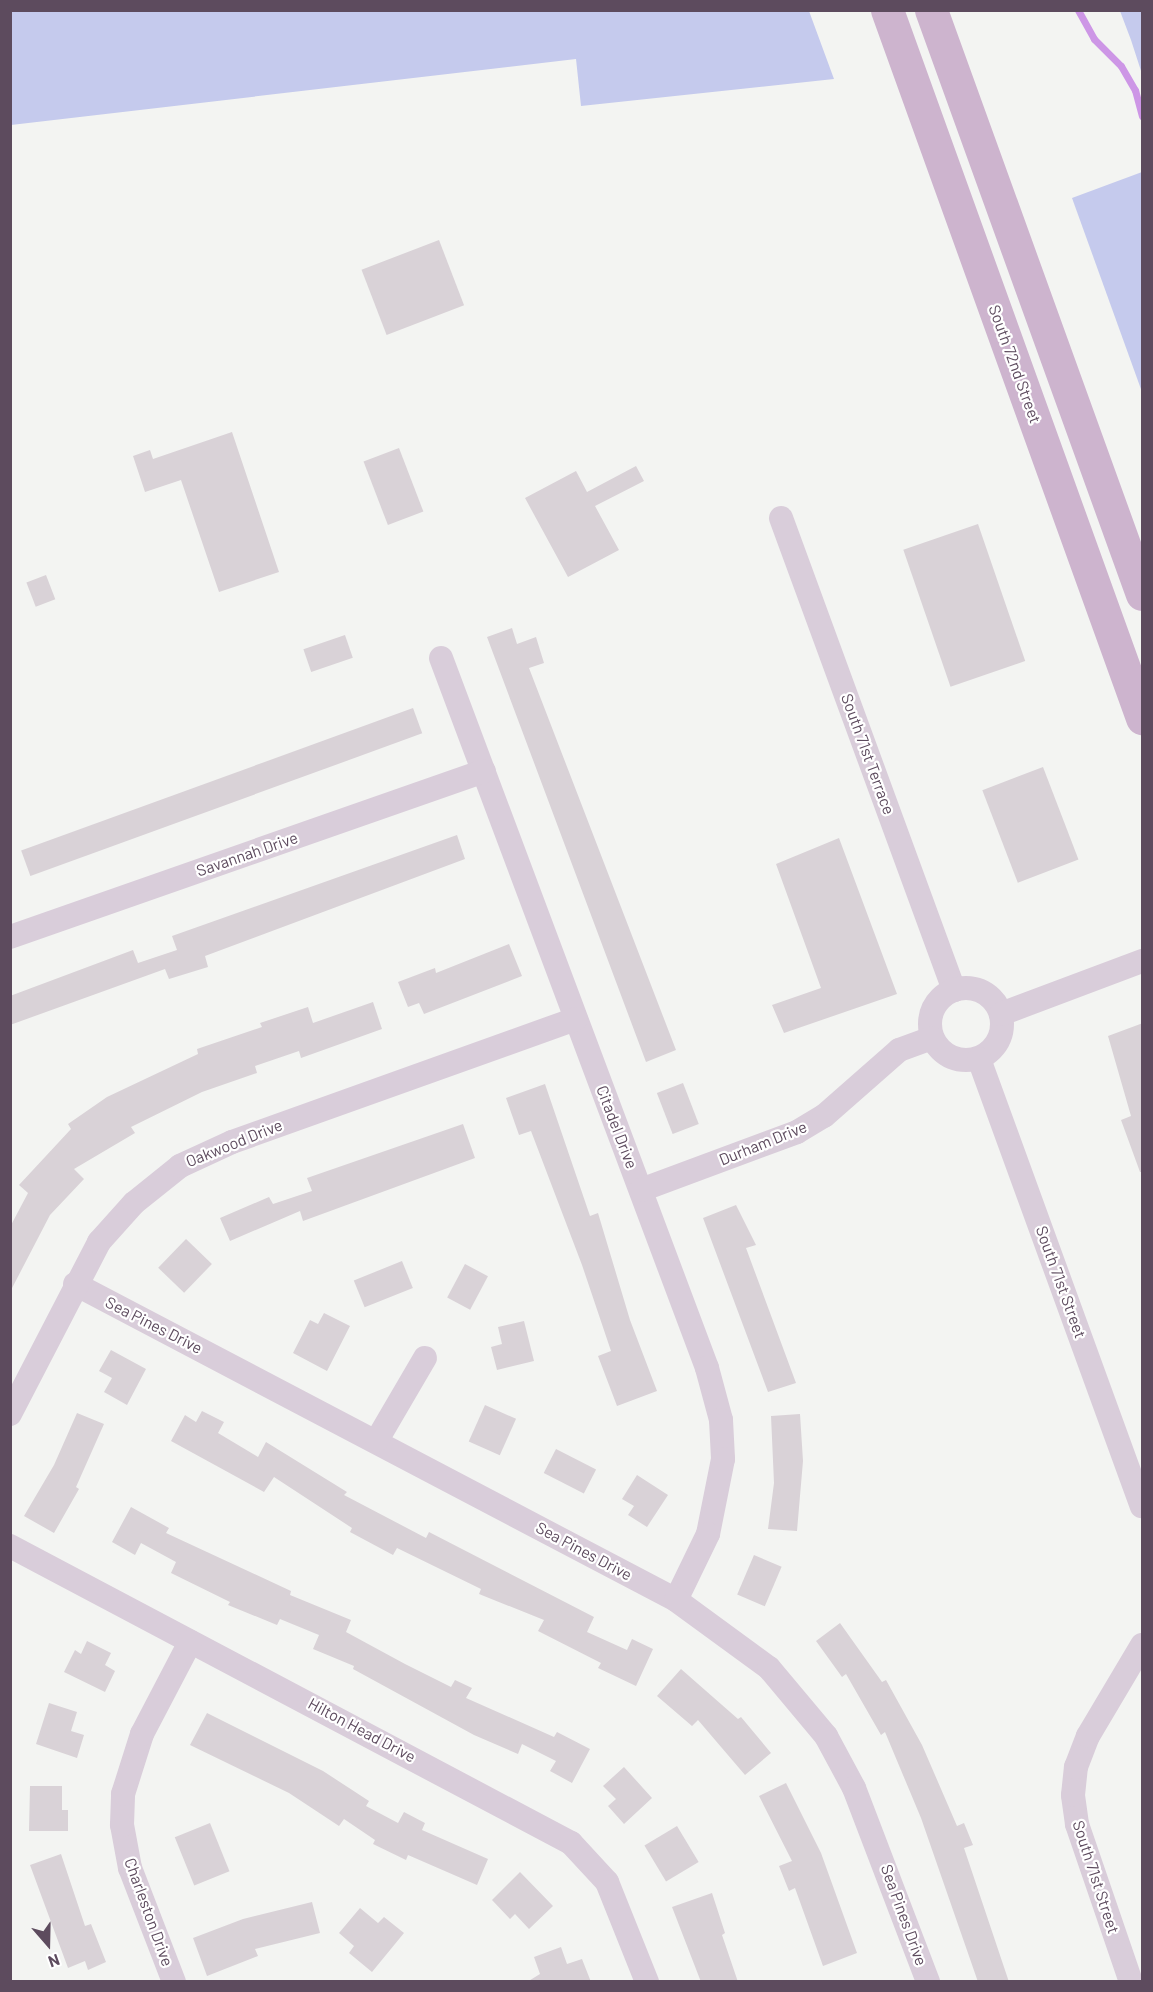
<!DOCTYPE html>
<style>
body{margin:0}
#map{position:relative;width:1153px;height:1992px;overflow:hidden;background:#f3f4f2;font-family:Barlow,sans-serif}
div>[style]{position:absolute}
.green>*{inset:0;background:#c5caed}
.stream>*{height:7px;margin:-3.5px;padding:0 3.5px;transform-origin:3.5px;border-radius:3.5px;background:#cd96e6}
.building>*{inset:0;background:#d9d2d7;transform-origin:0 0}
.street>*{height:24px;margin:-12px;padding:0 12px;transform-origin:12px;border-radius:12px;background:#d9cdda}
.street>.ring{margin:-12px;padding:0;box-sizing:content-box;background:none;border:24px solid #d9cdda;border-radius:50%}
.primary>*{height:33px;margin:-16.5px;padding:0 16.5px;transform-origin:16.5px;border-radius:16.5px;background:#cdb4ce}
span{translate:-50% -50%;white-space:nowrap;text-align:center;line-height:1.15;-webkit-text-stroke:4.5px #fff;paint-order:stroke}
.street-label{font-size:16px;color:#5d4b5e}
.frame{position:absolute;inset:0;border:12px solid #5d4b5e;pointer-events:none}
.north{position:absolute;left:18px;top:1914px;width:60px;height:60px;-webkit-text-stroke:4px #fff;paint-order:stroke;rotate:160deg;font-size:16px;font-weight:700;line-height:24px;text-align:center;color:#5d4b5e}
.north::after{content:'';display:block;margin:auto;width:21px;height:27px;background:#5d4b5e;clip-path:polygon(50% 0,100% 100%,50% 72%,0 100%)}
</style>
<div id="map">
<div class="green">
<div style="clip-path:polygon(10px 11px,809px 11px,834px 79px,581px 106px,576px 59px,11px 125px)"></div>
<div style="clip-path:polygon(1120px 11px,1142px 11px,1142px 74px,1131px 40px)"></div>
<div style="clip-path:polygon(1142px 172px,1142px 392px,1072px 198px)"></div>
</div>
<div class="stream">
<div style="left:1078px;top:10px;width:33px;rotate:61deg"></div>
<div style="left:1094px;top:39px;width:38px;rotate:45deg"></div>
<div style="left:1121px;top:66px;width:28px;rotate:60deg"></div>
<div style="left:1135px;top:90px;width:27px;rotate:75deg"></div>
</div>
<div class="building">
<div style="left:439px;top:240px;width:70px;height:83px;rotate:69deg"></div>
<div style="clip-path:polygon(232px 432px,279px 572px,219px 592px,181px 480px,145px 492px,133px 456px,150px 450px,153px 459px)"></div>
<div style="left:399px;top:448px;width:68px;height:38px;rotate:69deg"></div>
<div style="clip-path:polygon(636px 466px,644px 481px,595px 506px,619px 550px,568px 577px,525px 498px,576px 471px,587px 492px)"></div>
<div style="left:978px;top:524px;width:145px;height:79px;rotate:71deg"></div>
<div style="left:46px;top:575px;width:26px;height:21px;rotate:69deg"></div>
<div style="clip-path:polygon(512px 628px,517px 644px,536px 637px,544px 663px,529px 668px,676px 1050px,646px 1062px,487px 637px)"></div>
<div style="left:345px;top:635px;width:24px;height:44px;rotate:71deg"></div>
<div style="left:413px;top:708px;width:27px;height:417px;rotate:70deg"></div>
<div style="left:1043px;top:767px;width:99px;height:65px;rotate:69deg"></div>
<div style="clip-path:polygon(457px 835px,465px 859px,205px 956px,208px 967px,169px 979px,165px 969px,10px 1025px,10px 996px,133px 950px,138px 963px,177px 950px,172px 936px)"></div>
<div style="clip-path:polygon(839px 838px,897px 994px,784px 1033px,772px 1005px,821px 988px,776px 864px)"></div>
<div style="clip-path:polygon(509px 944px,522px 976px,424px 1014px,419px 1003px,408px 1007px,398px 982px,435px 968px,436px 973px)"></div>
<div style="clip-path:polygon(373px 1002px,382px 1029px,301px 1058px,299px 1051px,255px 1066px,257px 1073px,202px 1092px,131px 1127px,135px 1133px,74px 1169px,84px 1179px,50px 1215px,10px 1292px,10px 1227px,28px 1193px,19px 1185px,71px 1129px,68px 1124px,107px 1097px,198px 1054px,197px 1049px,262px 1027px,260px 1023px,308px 1007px,313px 1023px)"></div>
<div style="clip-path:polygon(1143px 1023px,1143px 1172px,1140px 1172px,1121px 1120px,1131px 1116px,1108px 1036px)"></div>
<div style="left:683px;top:1083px;width:44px;height:28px;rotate:69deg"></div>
<div style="clip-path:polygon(545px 1084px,590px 1216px,598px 1213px,630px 1320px,657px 1391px,617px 1406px,598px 1356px,611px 1351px,582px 1265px,531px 1131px,519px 1135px,506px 1098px)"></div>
<div style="clip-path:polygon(463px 1124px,475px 1158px,303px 1221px,300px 1211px,230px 1241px,220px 1218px,269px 1197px,273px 1204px,312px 1191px,307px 1178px)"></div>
<div style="clip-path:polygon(736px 1205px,756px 1245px,746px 1248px,796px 1383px,768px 1392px,703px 1218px)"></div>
<div style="left:186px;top:1239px;width:36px;height:40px;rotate:44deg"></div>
<div style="left:402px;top:1261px;width:29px;height:52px;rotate:68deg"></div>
<div style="left:465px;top:1264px;width:26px;height:38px;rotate:28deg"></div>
<div style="clip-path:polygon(324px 1313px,350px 1326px,327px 1371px,293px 1353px,310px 1320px,318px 1324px)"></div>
<div style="clip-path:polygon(524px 1321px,534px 1361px,497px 1370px,491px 1347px,502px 1344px,498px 1327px)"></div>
<div style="clip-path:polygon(111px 1350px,146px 1369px,127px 1405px,104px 1392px,112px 1378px,99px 1371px)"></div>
<div style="left:485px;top:1405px;width:34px;height:40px;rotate:24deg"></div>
<div style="clip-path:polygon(202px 1411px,224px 1422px,218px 1433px,258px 1457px,266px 1442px,347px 1492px,344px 1495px,426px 1538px,429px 1532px,594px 1617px,587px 1632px,627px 1650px,632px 1639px,653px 1649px,636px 1686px,598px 1668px,601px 1663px,538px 1631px,544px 1620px,479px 1594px,481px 1589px,397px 1548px,393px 1555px,350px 1532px,352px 1528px,274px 1477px,264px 1492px,171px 1441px,185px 1415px,196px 1422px)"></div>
<div style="clip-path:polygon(77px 1413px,104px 1424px,76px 1487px,79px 1489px,54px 1533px,24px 1516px,54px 1465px)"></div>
<div style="clip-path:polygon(800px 1414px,803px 1461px,797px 1531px,768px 1529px,774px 1483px,771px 1416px)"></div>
<div style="left:556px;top:1449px;width:45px;height:27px;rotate:27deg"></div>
<div style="clip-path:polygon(637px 1475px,668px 1495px,647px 1527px,628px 1515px,634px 1506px,622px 1499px)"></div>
<div style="clip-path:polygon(131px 1507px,169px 1528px,166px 1533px,291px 1591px,290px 1595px,351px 1620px,346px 1632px,405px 1664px,451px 1687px,455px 1680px,472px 1688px,466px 1698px,554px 1737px,557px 1732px,590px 1749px,572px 1783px,550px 1771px,556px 1761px,522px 1744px,518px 1754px,474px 1735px,353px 1669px,354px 1666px,313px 1649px,319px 1635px,280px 1619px,277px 1625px,228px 1605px,230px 1602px,171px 1573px,176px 1562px,141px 1543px,135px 1555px,112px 1542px)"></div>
<div style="left:754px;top:1555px;width:30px;height:43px;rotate:23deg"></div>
<div style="clip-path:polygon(840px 1623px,882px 1682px,886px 1680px,922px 1745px,957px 1826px,964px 1823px,973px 1845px,964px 1848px,1009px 1982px,978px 1982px,921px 1818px,885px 1732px,881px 1735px,846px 1674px,842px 1677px,816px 1641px)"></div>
<div style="clip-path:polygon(87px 1641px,111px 1653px,105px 1665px,115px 1671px,105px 1692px,64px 1672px,75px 1650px,81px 1654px)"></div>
<div style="clip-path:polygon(681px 1669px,738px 1719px,741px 1717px,771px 1753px,745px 1775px,698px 1720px,692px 1726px,657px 1696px)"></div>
<div style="clip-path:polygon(49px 1703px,77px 1712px,71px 1731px,84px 1735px,77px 1758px,36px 1744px)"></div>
<div style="clip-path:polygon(207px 1713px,323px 1771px,369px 1801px,366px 1806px,398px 1823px,404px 1812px,425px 1823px,422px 1830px,488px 1859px,477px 1885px,408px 1855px,406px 1860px,373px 1844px,375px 1840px,344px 1819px,339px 1826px,289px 1793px,190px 1745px)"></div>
<div style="clip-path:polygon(624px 1767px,652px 1798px,624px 1824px,608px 1806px,616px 1799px,603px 1786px)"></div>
<div style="clip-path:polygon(786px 1783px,821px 1853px,857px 1953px,823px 1966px,795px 1888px,789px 1891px,779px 1866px,792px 1861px,759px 1796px)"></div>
<div style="clip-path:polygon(30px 1786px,62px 1786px,62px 1810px,68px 1810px,68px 1831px,29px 1831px)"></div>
<div style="left:210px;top:1823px;width:52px;height:38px;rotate:68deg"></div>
<div style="left:677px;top:1826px;width:42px;height:38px;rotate:59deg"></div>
<div style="clip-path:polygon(61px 1854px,85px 1926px,91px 1924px,106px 1962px,88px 1970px,85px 1961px,68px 1968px,30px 1865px)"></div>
<div style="clip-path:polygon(520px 1872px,553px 1906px,529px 1929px,515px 1914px,510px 1919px,492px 1900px)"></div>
<div style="clip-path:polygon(712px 1893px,725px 1933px,722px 1935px,738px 1982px,701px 1982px,672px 1907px)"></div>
<div style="clip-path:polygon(312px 1902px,320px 1933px,255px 1949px,258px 1956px,207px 1976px,193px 1938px,243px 1919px)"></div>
<div style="clip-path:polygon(360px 1908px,378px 1923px,384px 1917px,404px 1933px,372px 1972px,349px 1953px,354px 1946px,339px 1933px)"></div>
<div style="clip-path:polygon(561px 1947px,567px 1964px,582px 1959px,591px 1982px,527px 1982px,540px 1974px,534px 1957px)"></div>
</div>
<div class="street">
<div style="left:781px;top:518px;width:503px;rotate:69.87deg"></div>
<div style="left:441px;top:658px;width:758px;rotate:69.46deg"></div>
<div style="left:707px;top:1368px;width:54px;rotate:74.9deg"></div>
<div style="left:721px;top:1420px;width:39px;rotate:87deg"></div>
<div style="left:723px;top:1459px;width:76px;rotate:101.3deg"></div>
<div style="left:708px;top:1534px;width:73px;rotate:115.9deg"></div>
<div style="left:10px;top:937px;width:502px;rotate:-19.3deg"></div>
<div class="ring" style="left:930px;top:988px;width:48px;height:48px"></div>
<div style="left:1001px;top:1014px;width:151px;rotate:-20.6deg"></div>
<div style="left:979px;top:1059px;width:476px;rotate:70deg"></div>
<div style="left:641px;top:1190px;width:166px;rotate:-20.4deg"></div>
<div style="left:797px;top:1132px;width:31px;rotate:-31deg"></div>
<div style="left:824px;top:1116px;width:100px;rotate:-41.3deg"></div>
<div style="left:899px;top:1050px;width:35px;rotate:-20deg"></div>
<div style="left:75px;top:1284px;width:679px;rotate:27.73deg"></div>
<div style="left:676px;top:1600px;width:115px;rotate:36.2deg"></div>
<div style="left:769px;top:1668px;width:89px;rotate:50deg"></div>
<div style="left:826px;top:1736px;width:59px;rotate:61.7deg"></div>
<div style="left:854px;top:1788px;width:208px;rotate:69.1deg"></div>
<div style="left:10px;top:1414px;width:194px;rotate:-62.6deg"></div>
<div style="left:99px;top:1242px;width:52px;rotate:-48.1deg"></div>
<div style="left:134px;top:1203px;width:59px;rotate:-38.8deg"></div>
<div style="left:180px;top:1166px;width:57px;rotate:-24.8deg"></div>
<div style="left:232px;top:1142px;width:365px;rotate:-19.7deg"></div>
<div style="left:377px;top:1440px;width:95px;rotate:-59.7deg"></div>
<div style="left:10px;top:1546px;width:635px;rotate:27.9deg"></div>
<div style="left:571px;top:1843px;width:53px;rotate:47.3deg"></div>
<div style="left:607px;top:1882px;width:108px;rotate:68.2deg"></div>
<div style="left:174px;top:1982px;width:122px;rotate:-111.1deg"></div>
<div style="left:130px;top:1868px;width:44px;rotate:-100.5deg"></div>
<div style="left:122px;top:1825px;width:31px;rotate:-88deg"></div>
<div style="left:123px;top:1794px;width:63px;rotate:-72.4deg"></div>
<div style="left:142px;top:1734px;width:104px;rotate:-62.4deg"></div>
<div style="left:1131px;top:1982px;width:167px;rotate:-108.9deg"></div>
<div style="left:1077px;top:1824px;width:29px;rotate:-98deg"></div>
<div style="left:1073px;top:1795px;width:28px;rotate:-84deg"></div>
<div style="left:1076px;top:1767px;width:33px;rotate:-69deg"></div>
<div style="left:1088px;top:1736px;width:106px;rotate:-59.3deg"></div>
</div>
<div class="primary">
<div style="left:887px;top:10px;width:753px;rotate:70.19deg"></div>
<div style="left:931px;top:10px;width:621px;rotate:70.14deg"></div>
</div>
<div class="street-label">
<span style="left:1015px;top:364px;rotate:70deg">South 72nd Street</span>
<span style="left:868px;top:754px;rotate:70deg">South 71st Terrace</span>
<span style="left:247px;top:854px;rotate:-19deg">Savannah Drive</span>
<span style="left:617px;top:1127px;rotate:69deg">Citadel Drive</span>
<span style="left:234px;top:1143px;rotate:-22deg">Oakwood Drive</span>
<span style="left:763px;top:1143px;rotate:-22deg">Durham Drive</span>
<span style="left:1061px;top:1282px;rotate:70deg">South 71st Street</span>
<span style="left:154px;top:1325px;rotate:27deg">Sea Pines Drive</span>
<span style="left:584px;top:1551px;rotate:28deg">Sea Pines Drive</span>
<span style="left:362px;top:1730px;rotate:28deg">Hilton Head Drive</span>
<span style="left:1096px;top:1877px;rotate:72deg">South 71st Street</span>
<span style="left:149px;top:1912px;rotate:70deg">Charleston Drive</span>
<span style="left:904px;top:1915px;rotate:70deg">Sea Pines Drive</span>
</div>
<div class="frame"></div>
<div class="north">N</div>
</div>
